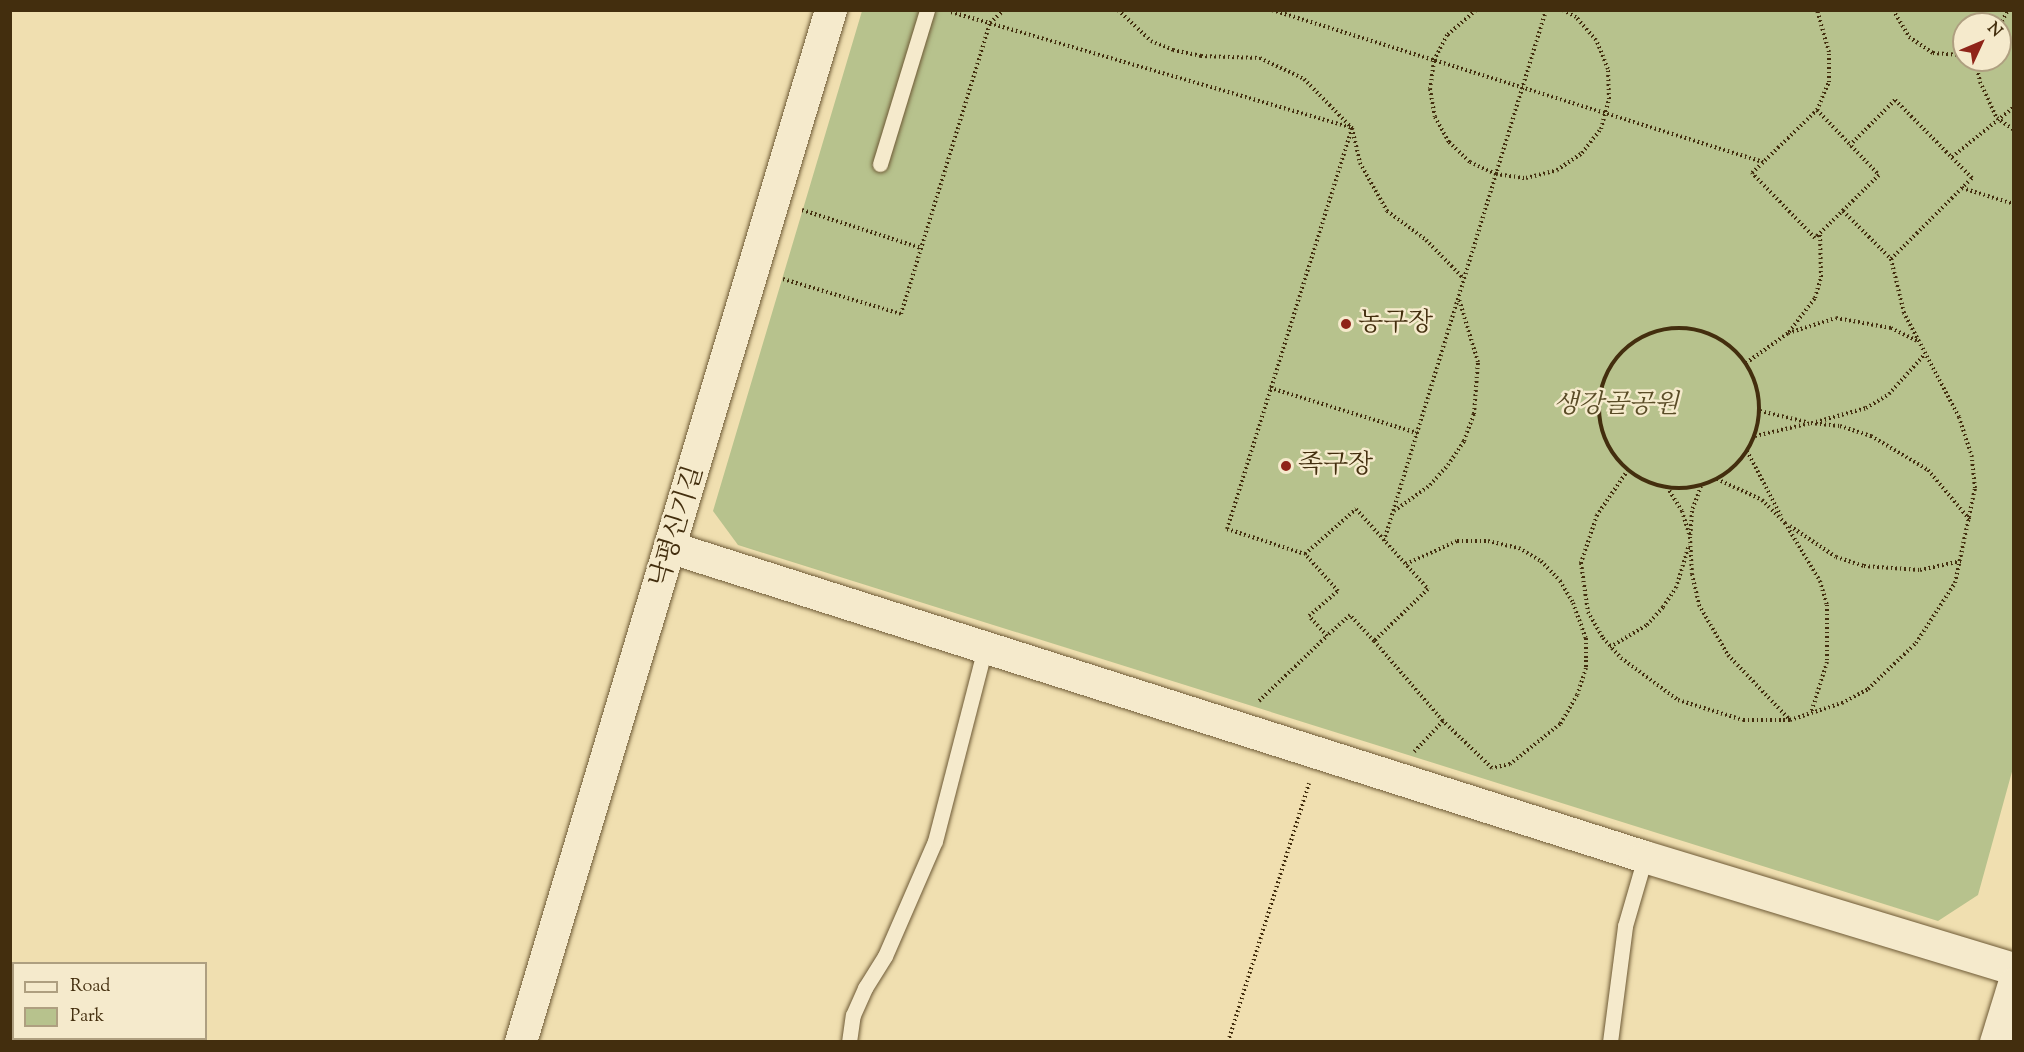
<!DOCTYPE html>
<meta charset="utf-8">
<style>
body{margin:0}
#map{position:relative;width:2024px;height:1052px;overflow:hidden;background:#f0dfb0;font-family:"Sorts Mill Goudy","Noto Serif KR",serif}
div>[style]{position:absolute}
.green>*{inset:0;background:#b7c28d}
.path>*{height:4px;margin-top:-2px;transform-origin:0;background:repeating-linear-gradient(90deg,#432e0e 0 1.5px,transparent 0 4.5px)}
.path>.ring{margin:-2px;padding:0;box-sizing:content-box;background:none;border:4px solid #432e0e;border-radius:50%}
.roads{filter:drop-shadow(0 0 2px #6e5a36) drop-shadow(0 0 2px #6e5a36)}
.lane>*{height:15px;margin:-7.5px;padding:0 7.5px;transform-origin:7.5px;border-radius:7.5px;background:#f5eacc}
.street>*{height:32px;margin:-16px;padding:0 16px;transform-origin:16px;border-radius:16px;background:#f5eacc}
.secondary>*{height:33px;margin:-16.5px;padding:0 16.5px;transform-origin:16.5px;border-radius:16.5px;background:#f5eacc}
.dots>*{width:16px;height:16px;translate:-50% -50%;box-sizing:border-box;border:3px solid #f5eacc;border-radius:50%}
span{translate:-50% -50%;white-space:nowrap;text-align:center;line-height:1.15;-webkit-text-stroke:5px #f5eacc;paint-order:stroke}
.poi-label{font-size:26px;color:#432e0e}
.left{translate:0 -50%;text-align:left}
.park-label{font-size:26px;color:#5a4c27;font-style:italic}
.street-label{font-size:26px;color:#432e0e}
.frame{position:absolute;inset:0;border:12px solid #432e0e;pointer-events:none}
.legend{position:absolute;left:12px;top:962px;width:195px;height:78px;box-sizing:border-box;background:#f5eacc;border:2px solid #ae9f80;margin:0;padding:8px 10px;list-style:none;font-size:18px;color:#432e0e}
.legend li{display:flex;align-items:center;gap:12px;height:30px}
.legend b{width:30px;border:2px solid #ae9f80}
.north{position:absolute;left:1952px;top:12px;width:60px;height:60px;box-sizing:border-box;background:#f5eacc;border:2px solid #ae9f80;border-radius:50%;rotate:46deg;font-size:16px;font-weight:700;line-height:24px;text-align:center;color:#432e0e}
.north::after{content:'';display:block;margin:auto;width:21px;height:27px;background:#8f2418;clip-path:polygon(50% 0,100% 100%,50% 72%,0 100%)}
</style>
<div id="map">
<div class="green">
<div style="clip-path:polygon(evenodd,862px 11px,2013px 11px,2013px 768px,1978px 895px,1938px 921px,738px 545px,713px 511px,862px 11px,1964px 24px,2000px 24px,2000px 60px,1964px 60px,1964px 24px)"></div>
</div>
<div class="path">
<div style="left:1118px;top:10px;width:45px;rotate:43.2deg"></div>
<div style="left:1151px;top:41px;width:24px;rotate:22deg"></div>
<div style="left:1173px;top:50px;width:29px;rotate:12deg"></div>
<div style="left:1201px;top:56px;width:59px;rotate:1.9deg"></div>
<div style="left:1260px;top:58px;width:49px;rotate:25.5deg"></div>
<div style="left:1304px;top:79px;width:69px;rotate:45.6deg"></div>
<div style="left:1352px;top:128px;width:36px;rotate:77deg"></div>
<div style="left:1360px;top:163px;width:55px;rotate:60.6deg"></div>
<div style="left:1387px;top:211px;width:49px;rotate:36.6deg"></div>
<div style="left:1426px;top:240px;width:54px;rotate:45.7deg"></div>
<div style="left:1272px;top:10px;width:514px;rotate:17.2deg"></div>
<div style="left:1476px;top:10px;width:38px;rotate:139deg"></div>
<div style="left:1447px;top:35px;width:29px;rotate:117deg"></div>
<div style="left:1434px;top:61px;width:28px;rotate:98deg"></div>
<div style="left:1430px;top:89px;width:28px;rotate:80deg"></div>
<div style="left:1435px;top:117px;width:29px;rotate:61deg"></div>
<div style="left:1449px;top:142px;width:29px;rotate:44deg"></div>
<div style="left:1470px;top:162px;width:29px;rotate:25deg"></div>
<div style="left:1496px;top:174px;width:30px;rotate:8deg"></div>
<div style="left:1526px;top:178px;width:32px;rotate:-14deg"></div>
<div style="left:1557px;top:170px;width:30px;rotate:-34deg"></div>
<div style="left:1582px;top:153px;width:31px;rotate:-52deg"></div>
<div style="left:1601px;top:129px;width:31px;rotate:-75deg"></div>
<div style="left:1609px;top:99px;width:30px;rotate:-92deg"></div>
<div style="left:1608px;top:69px;width:31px;rotate:-112deg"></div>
<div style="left:1596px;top:40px;width:30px;rotate:-131deg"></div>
<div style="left:1576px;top:17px;width:15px;rotate:-152deg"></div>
<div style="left:1893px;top:10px;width:31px;rotate:59deg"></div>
<div style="left:1909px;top:37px;width:29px;rotate:34deg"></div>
<div style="left:1933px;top:53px;width:31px;rotate:4deg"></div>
<div style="left:951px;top:12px;width:417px;rotate:16.1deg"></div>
<div style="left:1352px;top:128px;width:420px;rotate:107.3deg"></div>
<div style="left:1227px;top:529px;width:82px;rotate:17.8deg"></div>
<div style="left:2000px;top:25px;width:17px;rotate:-62deg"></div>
<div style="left:1975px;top:60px;width:23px;rotate:77deg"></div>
<div style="left:1980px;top:82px;width:40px;rotate:65deg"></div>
<div style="left:1997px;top:118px;width:21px;rotate:35deg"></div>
<div style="left:1817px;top:110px;width:90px;rotate:46.4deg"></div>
<div style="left:1879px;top:175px;width:90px;rotate:135.5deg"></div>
<div style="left:1815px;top:238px;width:91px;rotate:-134.1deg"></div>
<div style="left:1752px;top:173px;width:91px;rotate:-44.1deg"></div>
<div style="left:1817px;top:110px;width:30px;rotate:-67deg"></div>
<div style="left:1829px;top:82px;width:30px;rotate:-90deg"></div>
<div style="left:1829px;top:52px;width:44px;rotate:-105.9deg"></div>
<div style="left:1952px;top:157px;width:80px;rotate:-38.9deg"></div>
<div style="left:1962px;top:188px;width:54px;rotate:17.1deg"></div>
<div style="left:802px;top:210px;width:125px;rotate:17.7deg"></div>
<div style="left:1843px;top:211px;width:68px;rotate:45deg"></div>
<div style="left:1891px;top:259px;width:115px;rotate:-45deg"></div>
<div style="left:1972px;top:178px;width:110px;rotate:-134.6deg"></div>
<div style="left:1895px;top:100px;width:64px;rotate:135deg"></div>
<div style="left:783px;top:279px;width:123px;rotate:16.5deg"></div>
<div style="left:901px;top:314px;width:304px;rotate:-73deg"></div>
<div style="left:990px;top:23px;width:19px;rotate:-43deg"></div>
<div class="ring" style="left:1599px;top:328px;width:156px;height:156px"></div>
<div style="left:1789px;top:332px;width:43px;rotate:-52.6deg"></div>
<div style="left:1815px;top:298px;width:22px;rotate:-74deg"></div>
<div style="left:1821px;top:277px;width:44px;rotate:-91.3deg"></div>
<div style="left:1746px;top:363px;width:52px;rotate:-35.5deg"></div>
<div style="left:1788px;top:333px;width:50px;rotate:-17.4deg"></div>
<div style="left:1836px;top:318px;width:56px;rotate:10.3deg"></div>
<div style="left:1891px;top:328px;width:30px;rotate:26deg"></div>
<div style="left:1270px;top:388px;width:154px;rotate:17deg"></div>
<div style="left:1760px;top:411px;width:47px;rotate:13.4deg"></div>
<div style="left:1816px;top:422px;width:52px;rotate:-15.6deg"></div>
<div style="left:1866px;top:408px;width:27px;rotate:-31deg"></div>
<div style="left:1889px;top:394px;width:54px;rotate:-48deg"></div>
<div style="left:1755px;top:436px;width:57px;rotate:-13.1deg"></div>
<div style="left:1811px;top:423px;width:29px;rotate:6deg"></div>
<div style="left:1840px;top:426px;width:33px;rotate:18deg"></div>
<div style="left:1871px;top:436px;width:66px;rotate:30.8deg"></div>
<div style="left:1928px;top:470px;width:65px;rotate:50deg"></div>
<div style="left:1747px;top:451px;width:73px;rotate:62.4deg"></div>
<div style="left:1628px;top:470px;width:55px;rotate:124.6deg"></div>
<div style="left:1597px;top:515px;width:51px;rotate:108.4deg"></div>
<div style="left:1581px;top:563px;width:49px;rotate:81.9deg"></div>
<div style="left:1588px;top:612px;width:30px;rotate:60deg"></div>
<div style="left:1603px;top:638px;width:27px;rotate:48deg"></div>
<div style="left:1621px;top:658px;width:71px;rotate:36.4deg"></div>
<div style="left:1678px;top:700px;width:68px;rotate:17.1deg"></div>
<div style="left:1743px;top:720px;width:47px"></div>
<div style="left:1790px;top:720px;width:55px;rotate:-18.1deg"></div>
<div style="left:1842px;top:703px;width:30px;rotate:-28deg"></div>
<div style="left:1868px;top:689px;width:66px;rotate:-43.8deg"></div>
<div style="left:1916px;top:643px;width:72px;rotate:-57deg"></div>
<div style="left:1955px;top:583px;width:97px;rotate:-78.1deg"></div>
<div style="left:1975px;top:488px;width:31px;rotate:-96deg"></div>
<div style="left:1972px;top:457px;width:42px;rotate:-108deg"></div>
<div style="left:1959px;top:417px;width:118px;rotate:-117.9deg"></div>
<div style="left:1904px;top:313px;width:56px;rotate:-103.5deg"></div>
<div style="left:1717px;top:479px;width:50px;rotate:25deg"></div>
<div style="left:1762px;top:500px;width:33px;rotate:45deg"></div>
<div style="left:1785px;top:523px;width:68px;rotate:58.9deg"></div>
<div style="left:1820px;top:581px;width:25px;rotate:74deg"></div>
<div style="left:1827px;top:605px;width:57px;rotate:90deg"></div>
<div style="left:1827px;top:662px;width:53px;rotate:107.4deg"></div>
<div style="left:1701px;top:486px;width:27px;rotate:110deg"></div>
<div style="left:1692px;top:511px;width:26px;rotate:94deg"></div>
<div style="left:1690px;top:537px;width:37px;rotate:87deg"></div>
<div style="left:1692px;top:574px;width:32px;rotate:77deg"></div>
<div style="left:1699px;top:605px;width:58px;rotate:59.9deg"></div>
<div style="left:1728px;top:655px;width:90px;rotate:46.4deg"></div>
<div style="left:1667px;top:487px;width:28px;rotate:58deg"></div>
<div style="left:1682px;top:511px;width:24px;rotate:73deg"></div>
<div style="left:1356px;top:509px;width:108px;rotate:48deg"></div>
<div style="left:1428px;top:589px;width:75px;rotate:136.1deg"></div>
<div style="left:1374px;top:641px;width:35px;rotate:-133deg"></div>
<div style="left:1350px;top:615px;width:31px;rotate:138deg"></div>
<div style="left:1327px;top:636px;width:27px;rotate:-132deg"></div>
<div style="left:1309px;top:616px;width:38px;rotate:-41deg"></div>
<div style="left:1338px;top:591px;width:50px;rotate:-131.7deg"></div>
<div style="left:1305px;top:554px;width:68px;rotate:-41.4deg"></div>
<div style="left:1394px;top:511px;width:44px;rotate:-35.8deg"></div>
<div style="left:1430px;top:485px;width:27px;rotate:-48deg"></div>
<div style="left:1448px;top:465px;width:29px;rotate:-56deg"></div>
<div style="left:1464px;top:441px;width:29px;rotate:-70deg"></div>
<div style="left:1474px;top:414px;width:52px;rotate:-85.6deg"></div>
<div style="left:1478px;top:362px;width:66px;rotate:-106.8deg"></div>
<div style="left:1790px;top:526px;width:55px;rotate:34deg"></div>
<div style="left:1836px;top:557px;width:29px;rotate:18deg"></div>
<div style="left:1864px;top:566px;width:56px;rotate:4.1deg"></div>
<div style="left:1920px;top:570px;width:42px;rotate:-12.4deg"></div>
<div style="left:1384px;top:541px;width:555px;rotate:-73.03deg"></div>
<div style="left:1406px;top:564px;width:56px;rotate:-24.3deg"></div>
<div style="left:1457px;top:541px;width:31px"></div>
<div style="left:1488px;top:541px;width:32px;rotate:13deg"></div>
<div style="left:1519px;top:548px;width:26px;rotate:31deg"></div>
<div style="left:1541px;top:561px;width:28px;rotate:46deg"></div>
<div style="left:1560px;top:581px;width:26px;rotate:59deg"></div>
<div style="left:1573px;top:603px;width:37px;rotate:70deg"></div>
<div style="left:1586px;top:638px;width:30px;rotate:90deg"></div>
<div style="left:1586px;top:668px;width:28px;rotate:108deg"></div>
<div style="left:1577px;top:695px;width:34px;rotate:120deg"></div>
<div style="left:1560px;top:724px;width:64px;rotate:141.3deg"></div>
<div style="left:1510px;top:764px;width:18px;rotate:167deg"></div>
<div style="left:1492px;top:768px;width:68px;rotate:-136.2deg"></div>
<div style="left:1374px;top:641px;width:106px;rotate:49.2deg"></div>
<div style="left:1443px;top:721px;width:42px;rotate:133.1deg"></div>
<div style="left:1610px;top:647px;width:43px;rotate:-30.7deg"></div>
<div style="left:1647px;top:625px;width:24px;rotate:-48deg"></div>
<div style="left:1663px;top:607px;width:23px;rotate:-56deg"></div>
<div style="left:1676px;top:588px;width:45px;rotate:-73.2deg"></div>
<div style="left:1259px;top:701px;width:94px;rotate:-43.7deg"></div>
<div style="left:1228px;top:1042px;width:271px;rotate:-72.6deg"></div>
</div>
<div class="roads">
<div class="lane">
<div style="left:880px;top:164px;width:161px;rotate:-73deg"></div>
<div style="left:849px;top:1042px;width:27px;rotate:-82deg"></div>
<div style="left:853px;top:1015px;width:30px;rotate:-66deg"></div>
<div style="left:865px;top:988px;width:38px;rotate:-58deg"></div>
<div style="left:885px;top:956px;width:125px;rotate:-66.5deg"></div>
<div style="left:935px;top:841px;width:200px;rotate:-75.5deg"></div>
<div style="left:1610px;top:1042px;width:117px;rotate:-82.6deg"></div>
<div style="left:1625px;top:926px;width:72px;rotate:-73.8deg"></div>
</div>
<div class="street">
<div style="left:672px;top:548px;width:1021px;rotate:17.62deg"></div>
<div style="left:1645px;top:857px;width:386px;rotate:16.9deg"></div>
<div style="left:521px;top:1042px;width:1078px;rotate:-73.28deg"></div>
</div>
<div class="secondary">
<div style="left:1996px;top:1042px;width:61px;rotate:-72.8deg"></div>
</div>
</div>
<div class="dots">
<div style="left:1346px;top:324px;background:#8f2418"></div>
<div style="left:1286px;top:466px;background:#8f2418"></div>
</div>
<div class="poi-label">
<span class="left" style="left:1358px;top:324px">농구장</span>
<span class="left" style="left:1298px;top:466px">족구장</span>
</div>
<div class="park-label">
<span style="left:1616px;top:406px">생강골공원</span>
</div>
<div class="street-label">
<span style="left:678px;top:527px;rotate:-73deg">낙평신기길</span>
</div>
<div class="frame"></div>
<ul class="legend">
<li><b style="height:8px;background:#f5eacc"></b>Road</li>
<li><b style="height:16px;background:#b7c28d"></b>Park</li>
</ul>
<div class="north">N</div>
</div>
